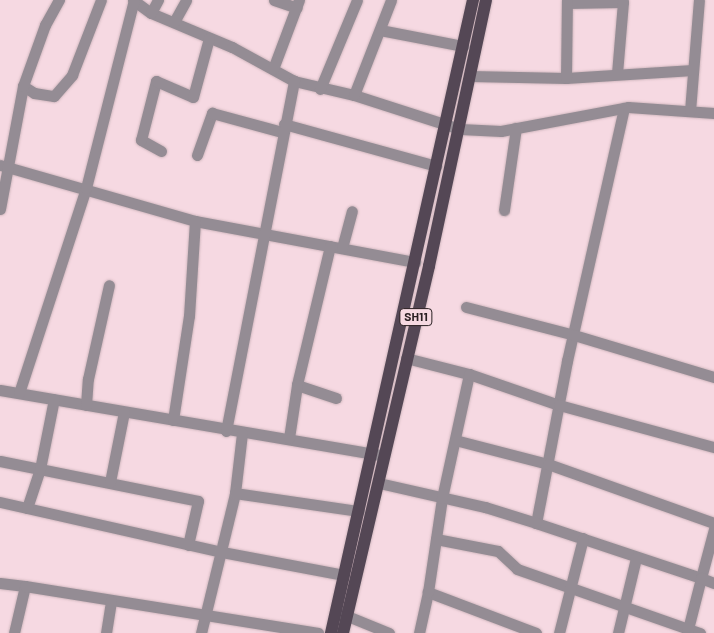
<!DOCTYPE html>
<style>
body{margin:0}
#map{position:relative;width:714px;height:633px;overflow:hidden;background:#f6d9e2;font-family:Barlow,sans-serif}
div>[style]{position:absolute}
.roads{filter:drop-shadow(0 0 1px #d1b8bf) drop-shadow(0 0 1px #d1b8bf)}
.minor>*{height:11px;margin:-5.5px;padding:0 5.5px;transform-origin:5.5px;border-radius:5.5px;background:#948c94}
.primary>*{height:12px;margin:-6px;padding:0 6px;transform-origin:6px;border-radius:6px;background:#544755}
span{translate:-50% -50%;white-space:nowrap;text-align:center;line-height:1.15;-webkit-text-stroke:4px #f6d9e2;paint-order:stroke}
.shield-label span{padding:1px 4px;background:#f6d9e2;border:1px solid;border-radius:4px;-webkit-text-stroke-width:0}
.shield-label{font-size:12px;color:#291f22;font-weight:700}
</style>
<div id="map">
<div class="roads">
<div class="minor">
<div style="left:133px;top:0;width:22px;rotate:36deg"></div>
<div style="left:151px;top:13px;width:88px;rotate:22.8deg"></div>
<div style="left:232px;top:47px;width:71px;rotate:28.7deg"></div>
<div style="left:294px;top:81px;width:62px;rotate:13.1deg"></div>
<div style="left:354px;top:95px;width:111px;rotate:17.8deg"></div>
<div style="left:460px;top:129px;width:41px;rotate:2.8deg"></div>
<div style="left:501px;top:131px;width:129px;rotate:-10.7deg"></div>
<div style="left:628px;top:107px;width:86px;rotate:4deg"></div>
<div style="left:274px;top:0;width:24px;rotate:19deg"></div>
<div style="left:567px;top:3px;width:56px;rotate:-1deg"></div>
<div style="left:623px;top:2px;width:72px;rotate:94.8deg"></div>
<div style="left:151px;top:13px;width:15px;rotate:-62deg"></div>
<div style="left:174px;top:22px;width:25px;rotate:-61deg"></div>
<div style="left:380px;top:30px;width:85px;rotate:10.9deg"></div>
<div style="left:273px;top:69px;width:74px;rotate:-69.4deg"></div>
<div style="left:470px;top:76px;width:96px;rotate:1.2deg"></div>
<div style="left:566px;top:78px;width:127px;rotate:-3.6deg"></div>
<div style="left:566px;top:78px;width:78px;rotate:-89.3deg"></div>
<div style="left:23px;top:86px;width:13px;rotate:32deg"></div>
<div style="left:34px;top:93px;width:20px;rotate:9deg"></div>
<div style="left:54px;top:96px;width:28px;rotate:-49deg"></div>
<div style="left:72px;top:75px;width:80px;rotate:-68.9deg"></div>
<div style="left:320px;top:89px;width:96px;rotate:-67.4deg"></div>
<div style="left:354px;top:95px;width:102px;rotate:-68.7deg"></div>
<div style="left:624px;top:108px;width:259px;rotate:102.7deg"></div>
<div style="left:567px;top:361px;width:165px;rotate:100.8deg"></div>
<div style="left:536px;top:523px;width:174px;rotate:18.4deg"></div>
<div style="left:701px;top:578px;width:51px;rotate:-75.1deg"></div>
<div style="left:690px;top:111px;width:111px;rotate:-85.4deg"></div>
<div style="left:284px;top:124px;width:158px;rotate:15.4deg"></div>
<div style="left:161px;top:151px;width:23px;rotate:-151deg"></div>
<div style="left:141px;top:140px;width:61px;rotate:-75.7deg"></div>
<div style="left:156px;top:81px;width:40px;rotate:23.4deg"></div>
<div style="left:193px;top:97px;width:61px;rotate:-74.8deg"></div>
<div style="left:197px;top:155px;width:45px;rotate:-70.3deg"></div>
<div style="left:212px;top:113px;width:73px;rotate:15.2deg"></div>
<div style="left:0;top:165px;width:203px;rotate:16deg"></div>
<div style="left:195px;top:221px;width:224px;rotate:10.6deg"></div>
<div style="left:0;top:209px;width:125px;rotate:-79.4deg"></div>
<div style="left:23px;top:86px;width:65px;rotate:-70.2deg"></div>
<div style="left:45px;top:25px;width:29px;rotate:-61deg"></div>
<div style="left:504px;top:210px;width:83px;rotate:-81.7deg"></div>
<div style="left:330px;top:246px;width:143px;rotate:103.4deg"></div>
<div style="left:297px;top:385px;width:41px;rotate:18.4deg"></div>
<div style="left:342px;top:248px;width:38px;rotate:-75deg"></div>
<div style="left:466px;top:307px;width:112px;rotate:14.5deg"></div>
<div style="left:574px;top:335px;width:146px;rotate:16.7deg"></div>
<div style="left:406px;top:358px;width:65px;rotate:14.3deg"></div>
<div style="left:0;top:390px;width:387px;rotate:9.7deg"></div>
<div style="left:19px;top:393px;width:216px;rotate:-71.9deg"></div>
<div style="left:86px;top:188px;width:194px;rotate:-75.7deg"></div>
<div style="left:86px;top:405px;width:26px;rotate:-86deg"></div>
<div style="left:88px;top:379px;width:96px;rotate:-77.4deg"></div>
<div style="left:173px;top:420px;width:105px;rotate:-81.3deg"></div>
<div style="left:189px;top:316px;width:95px;rotate:-86.4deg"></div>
<div style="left:226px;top:431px;width:357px;rotate:-79deg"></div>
<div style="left:289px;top:438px;width:54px;rotate:-81.4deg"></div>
<div style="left:455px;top:440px;width:96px;rotate:14.5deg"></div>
<div style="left:548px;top:464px;width:176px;rotate:19.6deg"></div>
<div style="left:0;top:461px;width:202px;rotate:11.4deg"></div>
<div style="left:198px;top:501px;width:45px;rotate:102.8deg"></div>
<div style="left:110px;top:482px;width:71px;rotate:-78.7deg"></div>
<div style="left:379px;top:483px;width:109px;rotate:12.8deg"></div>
<div style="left:485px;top:507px;width:53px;rotate:17.4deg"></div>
<div style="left:235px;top:493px;width:60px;rotate:-83.3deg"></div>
<div style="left:0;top:502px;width:228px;rotate:12.7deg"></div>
<div style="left:222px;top:552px;width:124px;rotate:10.7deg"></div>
<div style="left:27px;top:508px;width:41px;rotate:-71.6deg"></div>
<div style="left:40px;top:469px;width:71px;rotate:-78.7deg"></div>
<div style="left:436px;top:539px;width:63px;rotate:11deg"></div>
<div style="left:498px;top:551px;width:26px;rotate:43deg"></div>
<div style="left:517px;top:569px;width:194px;rotate:19.3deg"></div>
<div style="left:0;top:583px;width:25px;rotate:7deg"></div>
<div style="left:25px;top:586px;width:48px;rotate:103.2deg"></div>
<div style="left:25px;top:586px;width:297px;rotate:9.1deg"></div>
<div style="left:340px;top:613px;width:53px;rotate:22.2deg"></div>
<div style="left:106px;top:633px;width:32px;rotate:-81deg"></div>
<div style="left:201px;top:633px;width:144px;rotate:-76.3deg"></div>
<div style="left:235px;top:493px;width:125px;rotate:8.3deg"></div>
<div style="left:419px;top:633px;width:42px;rotate:-77.6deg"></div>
<div style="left:536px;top:633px;width:116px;rotate:-159.2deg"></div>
<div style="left:428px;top:592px;width:95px;rotate:-81.5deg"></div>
<div style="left:442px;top:498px;width:127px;rotate:-77.7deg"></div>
<div style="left:469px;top:374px;width:95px;rotate:19deg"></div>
<div style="left:559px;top:405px;width:161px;rotate:15.2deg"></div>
<div style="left:559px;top:633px;width:98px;rotate:-75.8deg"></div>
<div style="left:618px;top:633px;width:77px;rotate:-76.5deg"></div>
<div style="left:687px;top:633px;width:57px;rotate:-75.7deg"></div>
<div style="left:701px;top:578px;width:14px;rotate:21deg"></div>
</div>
<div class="primary">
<div style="left:331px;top:633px;width:649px;rotate:-77.36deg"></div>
<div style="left:343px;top:633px;width:377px;rotate:-76.8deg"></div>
<div style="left:429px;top:266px;width:272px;rotate:-77.9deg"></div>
</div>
</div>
<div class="shield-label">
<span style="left:416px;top:317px">SH11</span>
</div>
</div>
